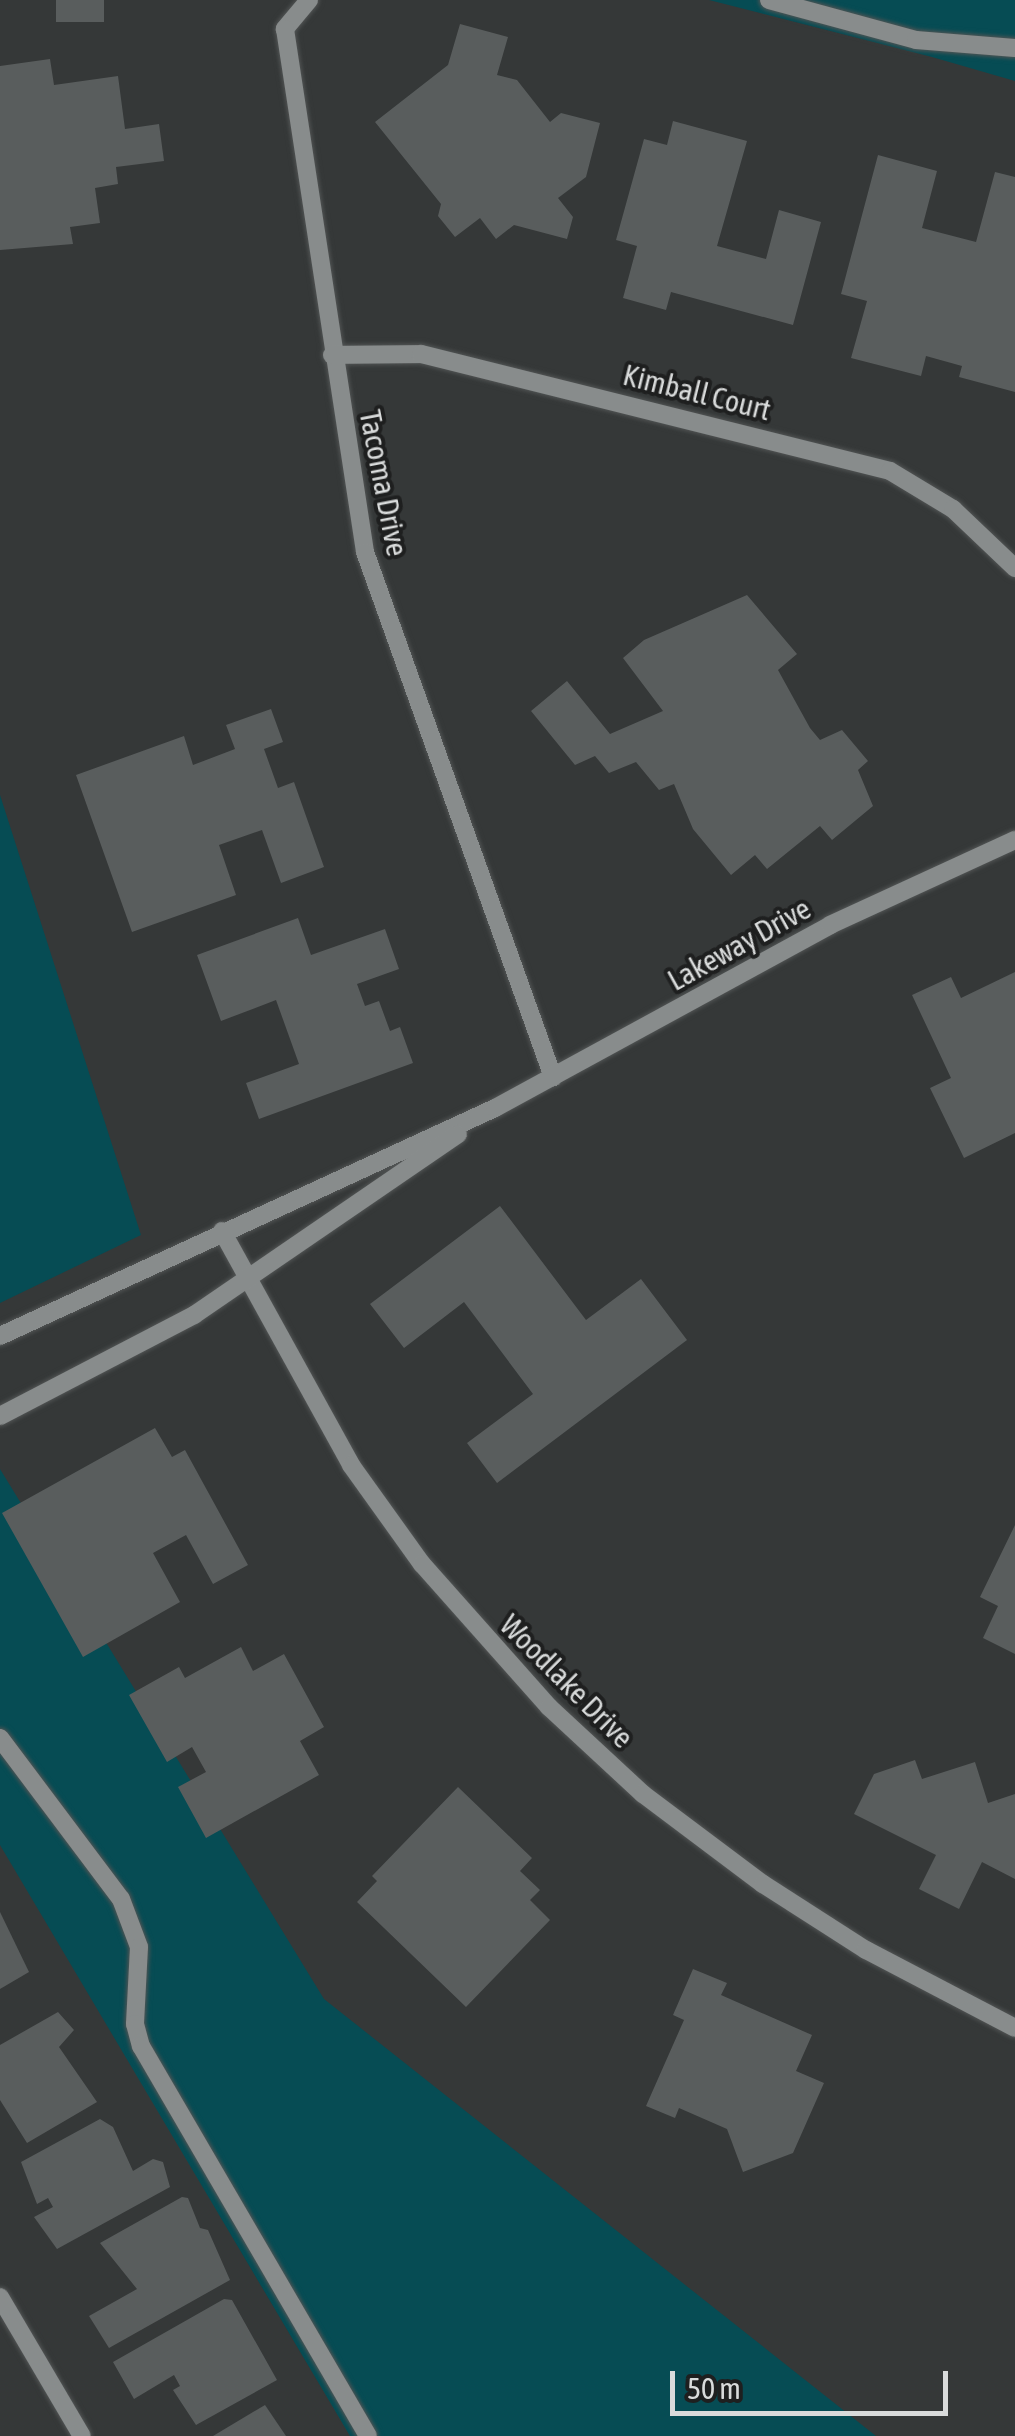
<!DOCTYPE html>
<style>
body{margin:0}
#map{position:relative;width:1015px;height:2436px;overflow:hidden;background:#353838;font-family:"Asap Condensed",sans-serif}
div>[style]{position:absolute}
.green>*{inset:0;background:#064c54}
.building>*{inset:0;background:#595d5d;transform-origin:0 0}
.roads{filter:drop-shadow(0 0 2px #515454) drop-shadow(0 0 2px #515454)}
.minor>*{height:18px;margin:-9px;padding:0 9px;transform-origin:9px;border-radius:9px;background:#888c8c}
span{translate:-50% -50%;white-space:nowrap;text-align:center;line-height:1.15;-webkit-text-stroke:8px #1e1f1f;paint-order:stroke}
.street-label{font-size:30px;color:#d9dbdb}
.scale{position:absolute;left:670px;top:2371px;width:278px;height:45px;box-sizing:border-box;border:5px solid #d9dbdb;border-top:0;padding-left:12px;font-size:30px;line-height:35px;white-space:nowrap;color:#d9dbdb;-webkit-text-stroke:8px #1e1f1f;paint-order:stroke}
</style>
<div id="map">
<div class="green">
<div style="clip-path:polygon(709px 0,1015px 0,1015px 81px,932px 57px)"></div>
<div style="clip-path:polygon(0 795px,141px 1235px,0 1303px)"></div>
<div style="clip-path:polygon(0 1469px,324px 1999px,876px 2436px,350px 2436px,0 1845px)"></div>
</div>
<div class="building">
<div style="left:56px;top:0;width:48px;height:22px"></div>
<div style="clip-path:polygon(460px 24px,508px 37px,497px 75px,517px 80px,550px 122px,561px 113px,600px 123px,586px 177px,558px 198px,573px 217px,567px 239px,514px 225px,496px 239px,480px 218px,455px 237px,438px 216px,441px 204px,375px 122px,448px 65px)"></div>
<div style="clip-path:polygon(50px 59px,54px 85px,118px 76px,125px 129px,159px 124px,164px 161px,116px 167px,118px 184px,95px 188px,100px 223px,70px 227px,73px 244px,0 250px,0 66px)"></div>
<div style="clip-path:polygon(673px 121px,747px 141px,717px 246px,766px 259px,779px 210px,821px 222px,793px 325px,671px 292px,666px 310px,623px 298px,637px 246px,616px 240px,644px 139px,667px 145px)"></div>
<div style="clip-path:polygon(878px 155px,937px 171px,922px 228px,976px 242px,995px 172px,1015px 177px,1015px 392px,959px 377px,962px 366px,926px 356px,921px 376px,851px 358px,867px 301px,841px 294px)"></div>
<div style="clip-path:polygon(747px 595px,797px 654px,778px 670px,810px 728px,820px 740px,842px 730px,868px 761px,858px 770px,873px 806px,832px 840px,820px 826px,767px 869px,755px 855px,731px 875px,693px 829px,674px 784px,659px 790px,636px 762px,609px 773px,595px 756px,575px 765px,531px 711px,567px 681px,610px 734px,663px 711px,623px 658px,644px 640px)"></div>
<div style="clip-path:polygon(271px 709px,283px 742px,264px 749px,278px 788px,294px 782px,324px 867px,281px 883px,262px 830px,219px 845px,236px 895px,132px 932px,76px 775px,184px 736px,193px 765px,235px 749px,226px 725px)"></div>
<div style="clip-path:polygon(298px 918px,311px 955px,385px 929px,399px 969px,357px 984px,365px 1006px,379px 1001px,390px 1031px,400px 1027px,413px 1063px,259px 1119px,246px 1083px,299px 1064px,276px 1000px,221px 1021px,197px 955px)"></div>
<div style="clip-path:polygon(1015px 972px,1015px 1133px,964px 1158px,930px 1088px,951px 1078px,912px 995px,951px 977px,961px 998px)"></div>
<div style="clip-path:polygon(500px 1206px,586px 1320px,641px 1279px,687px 1340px,497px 1483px,467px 1443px,533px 1394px,464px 1302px,404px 1348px,370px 1304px)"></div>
<div style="clip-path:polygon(155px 1428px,172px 1457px,185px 1450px,248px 1565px,213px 1584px,186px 1535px,153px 1553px,180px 1602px,83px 1657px,2px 1513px)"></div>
<div style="clip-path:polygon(1015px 1525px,1015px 1654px,983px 1638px,998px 1606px,980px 1597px)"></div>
<div style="clip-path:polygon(241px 1647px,253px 1671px,284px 1654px,324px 1727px,300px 1741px,319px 1775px,206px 1838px,178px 1787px,206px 1772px,192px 1747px,167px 1762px,129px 1695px,179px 1667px,185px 1678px)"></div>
<div style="clip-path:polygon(915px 1760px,922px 1779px,975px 1762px,988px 1803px,1015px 1794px,1015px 1879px,982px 1862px,959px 1909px,919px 1889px,936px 1855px,854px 1814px,874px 1774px)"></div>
<div style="clip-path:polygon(458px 1787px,532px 1858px,520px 1871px,540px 1890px,530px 1900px,550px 1920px,466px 2007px,357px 1902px,377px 1881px,372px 1876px)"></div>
<div style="clip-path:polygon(0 1912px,29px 1972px,0 1989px)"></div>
<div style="clip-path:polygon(693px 1969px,727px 1983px,721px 1995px,812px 2035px,796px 2071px,824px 2083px,793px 2153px,743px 2172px,727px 2129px,679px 2108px,675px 2118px,646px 2106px,684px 2020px,673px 2015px)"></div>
<div style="clip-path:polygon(58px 2012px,74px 2030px,59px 2047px,97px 2102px,27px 2143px,0 2100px,0 2045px)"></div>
<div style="clip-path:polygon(100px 2119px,113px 2127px,133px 2171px,153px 2159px,163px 2162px,170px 2187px,57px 2249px,34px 2217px,53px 2207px,48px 2198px,37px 2204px,21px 2162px)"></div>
<div style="clip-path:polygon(182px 2197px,188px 2198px,200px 2228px,208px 2230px,230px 2280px,109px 2348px,89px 2316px,137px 2289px,100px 2243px)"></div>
<div style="clip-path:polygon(224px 2299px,232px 2300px,277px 2380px,196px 2425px,173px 2390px,180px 2386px,174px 2375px,134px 2399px,113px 2362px)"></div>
<div style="clip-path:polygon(265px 2405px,286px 2436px,213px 2436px)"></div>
</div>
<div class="roads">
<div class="minor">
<div style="left:309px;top:0;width:38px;rotate:130deg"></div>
<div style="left:285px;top:29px;width:529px;rotate:81.3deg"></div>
<div style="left:365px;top:552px;width:558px;rotate:70.3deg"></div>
<div style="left:769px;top:0;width:152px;rotate:15.2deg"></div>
<div style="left:916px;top:40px;width:99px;rotate:4.6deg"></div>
<div style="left:332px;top:355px;width:89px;rotate:-0.6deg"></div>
<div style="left:421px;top:354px;width:483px;rotate:14deg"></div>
<div style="left:890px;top:471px;width:74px;rotate:31.1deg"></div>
<div style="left:953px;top:509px;width:86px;rotate:43.6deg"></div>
<div style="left:222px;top:1231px;width:267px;rotate:61.1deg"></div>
<div style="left:351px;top:1465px;width:122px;rotate:54.4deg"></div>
<div style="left:422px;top:1564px;width:191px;rotate:48.4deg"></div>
<div style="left:549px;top:1707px;width:128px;rotate:42.8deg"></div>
<div style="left:643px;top:1794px;width:150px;rotate:36.9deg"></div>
<div style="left:763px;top:1884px;width:122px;rotate:32.7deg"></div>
<div style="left:866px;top:1950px;width:168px;rotate:27.6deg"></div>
<div style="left:0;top:1336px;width:545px;rotate:-24.73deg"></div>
<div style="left:495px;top:1108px;width:382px;rotate:-28.6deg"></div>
<div style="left:830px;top:925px;width:204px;rotate:-24.7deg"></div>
<div style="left:0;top:1416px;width:219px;rotate:-27.5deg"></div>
<div style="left:194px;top:1315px;width:320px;rotate:-34.4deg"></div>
<div style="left:0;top:1738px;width:201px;rotate:53.1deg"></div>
<div style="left:121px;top:1899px;width:51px;rotate:69.4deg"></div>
<div style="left:139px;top:1947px;width:77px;rotate:93deg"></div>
<div style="left:135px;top:2024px;width:23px;rotate:75deg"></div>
<div style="left:141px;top:2046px;width:451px;rotate:59.8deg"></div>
<div style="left:0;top:2297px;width:161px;rotate:59.5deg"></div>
</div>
</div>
<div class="street-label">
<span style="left:697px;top:392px;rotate:14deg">Kimball Court</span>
<span style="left:384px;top:483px;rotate:79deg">Tacoma Drive</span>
<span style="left:739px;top:944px;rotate:-29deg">Lakeway Drive</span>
<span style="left:567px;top:1681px;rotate:45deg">Woodlake Drive</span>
</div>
<div class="scale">50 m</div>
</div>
